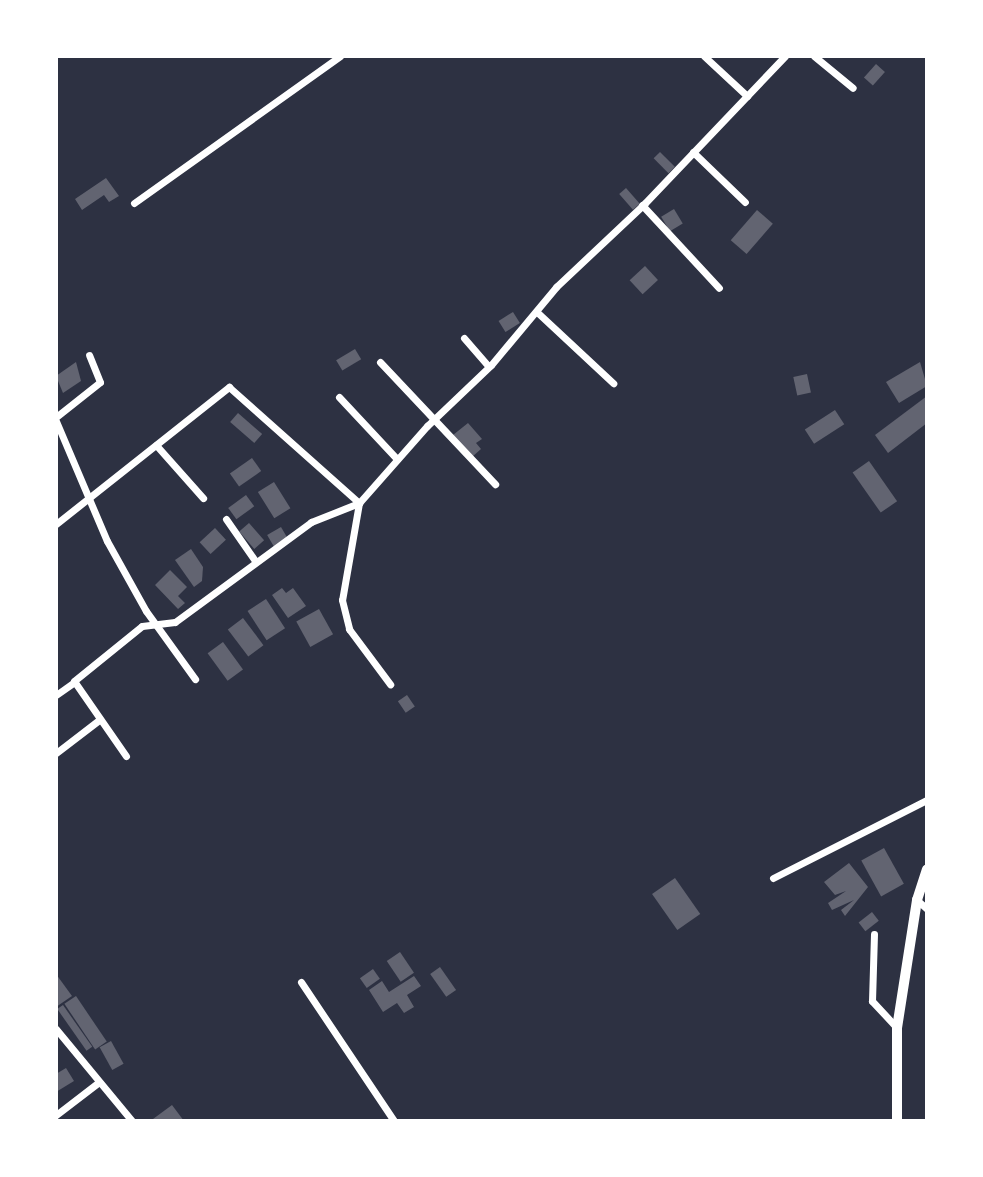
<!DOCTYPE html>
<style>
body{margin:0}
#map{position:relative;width:983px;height:1177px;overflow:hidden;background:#2d3142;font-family:Signika,sans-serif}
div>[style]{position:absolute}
.building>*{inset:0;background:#626471;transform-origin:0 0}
.minor>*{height:7px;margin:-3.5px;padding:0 3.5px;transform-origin:3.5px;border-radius:3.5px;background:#fff}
.secondary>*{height:10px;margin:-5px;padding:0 5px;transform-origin:5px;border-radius:5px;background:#fff}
span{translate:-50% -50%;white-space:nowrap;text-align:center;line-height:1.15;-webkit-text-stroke:8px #fff;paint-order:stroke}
.frame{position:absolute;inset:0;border:58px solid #fff;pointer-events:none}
</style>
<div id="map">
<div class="building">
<div style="left:876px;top:64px;width:12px;height:18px;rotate:42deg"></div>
<div style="left:660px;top:152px;width:21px;height:9px;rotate:45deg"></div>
<div style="clip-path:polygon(106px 178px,119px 196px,109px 202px,104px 195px,82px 210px,75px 199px)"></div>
<div style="left:626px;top:188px;width:21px;height:9px;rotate:49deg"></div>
<div style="left:674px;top:209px;width:17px;height:15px;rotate:59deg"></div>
<div style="left:757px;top:210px;width:21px;height:40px;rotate:41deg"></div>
<div style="left:645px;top:266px;width:19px;height:21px;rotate:47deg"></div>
<div style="left:513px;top:312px;width:13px;height:17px;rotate:58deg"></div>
<div style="left:355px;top:349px;width:12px;height:22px;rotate:59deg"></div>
<div style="clip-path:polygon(76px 362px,81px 381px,63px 393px,56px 376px)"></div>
<div style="clip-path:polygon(920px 362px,927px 386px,899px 403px,886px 382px)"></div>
<div style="left:807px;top:374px;width:19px;height:14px;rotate:78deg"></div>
<div style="clip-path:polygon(927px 396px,927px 423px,888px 453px,875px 435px)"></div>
<div style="left:835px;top:410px;width:17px;height:36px;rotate:57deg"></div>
<div style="left:238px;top:413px;width:32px;height:12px;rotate:41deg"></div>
<div style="clip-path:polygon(468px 423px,482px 439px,476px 443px,481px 449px,472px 457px,453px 435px)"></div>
<div style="left:252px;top:458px;width:16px;height:27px;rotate:55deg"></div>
<div style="left:869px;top:461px;width:49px;height:20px;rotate:55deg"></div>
<div style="left:274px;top:482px;width:31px;height:19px;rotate:58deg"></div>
<div style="left:246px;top:495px;width:14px;height:22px;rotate:54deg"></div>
<div style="left:249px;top:523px;width:23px;height:13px;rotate:49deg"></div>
<div style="left:281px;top:527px;width:14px;height:16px;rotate:60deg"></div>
<div style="left:215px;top:528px;width:16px;height:21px;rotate:47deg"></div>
<div style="clip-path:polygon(191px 549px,203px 567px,202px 581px,194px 587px,175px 560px)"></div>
<div style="clip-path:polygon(170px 570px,187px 587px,178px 596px,185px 603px,178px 609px,155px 585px)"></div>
<div style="clip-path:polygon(282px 588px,286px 593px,293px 588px,306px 606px,288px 618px,272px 595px)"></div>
<div style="left:266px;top:599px;width:35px;height:22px;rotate:57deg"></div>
<div style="left:319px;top:609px;width:29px;height:26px;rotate:61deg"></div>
<div style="left:243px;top:618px;width:34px;height:19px;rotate:53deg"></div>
<div style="left:223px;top:642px;width:34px;height:19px;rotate:54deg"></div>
<div style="left:407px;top:695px;width:14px;height:11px;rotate:56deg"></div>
<div style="left:884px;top:848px;width:41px;height:26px;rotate:61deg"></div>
<div style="clip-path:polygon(849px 863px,868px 887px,845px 916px,841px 910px,854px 900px,832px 910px,828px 903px,846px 891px,835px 895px,824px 882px)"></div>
<div style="left:675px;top:878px;width:44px;height:28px;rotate:55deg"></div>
<div style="left:872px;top:912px;width:11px;height:17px;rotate:52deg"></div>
<div style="left:400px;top:952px;width:25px;height:16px;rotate:56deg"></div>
<div style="left:440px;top:967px;width:28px;height:12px;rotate:55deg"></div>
<div style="left:373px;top:969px;width:12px;height:16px;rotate:55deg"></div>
<div style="clip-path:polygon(56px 974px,72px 996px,56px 1007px)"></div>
<div style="clip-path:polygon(414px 976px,421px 986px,407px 995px,414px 1007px,404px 1013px,397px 1003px,383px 1012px,369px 990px,382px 981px,389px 992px)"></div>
<div style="left:76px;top:996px;width:55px;height:14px;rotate:56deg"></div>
<div style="left:63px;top:1005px;width:51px;height:7px;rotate:55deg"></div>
<div style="left:111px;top:1041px;width:26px;height:13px;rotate:61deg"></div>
<div style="clip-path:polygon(66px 1068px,74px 1081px,56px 1092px,56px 1074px)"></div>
<div style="clip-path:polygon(172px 1105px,184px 1121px,154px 1121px,153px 1119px)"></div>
</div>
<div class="minor">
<div style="left:704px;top:56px;width:59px;rotate:42.9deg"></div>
<div style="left:814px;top:56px;width:50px;rotate:39.4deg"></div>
<div style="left:693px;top:152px;width:72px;rotate:43.9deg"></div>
<div style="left:134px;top:203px;width:253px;rotate:-35.5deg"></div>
<div style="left:642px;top:205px;width:113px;rotate:47.1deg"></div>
<div style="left:538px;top:313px;width:103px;rotate:43deg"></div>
<div style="left:464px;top:338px;width:38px;rotate:49deg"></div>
<div style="left:380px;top:362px;width:168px;rotate:46.7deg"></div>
<div style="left:339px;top:397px;width:85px;rotate:46.9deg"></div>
<div style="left:56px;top:417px;width:56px;rotate:-38.5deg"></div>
<div style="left:100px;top:382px;width:29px;rotate:-112deg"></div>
<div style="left:56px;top:421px;width:130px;rotate:67deg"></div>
<div style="left:107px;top:541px;width:80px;rotate:60.9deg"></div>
<div style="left:146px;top:611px;width:84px;rotate:54.2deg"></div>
<div style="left:156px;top:445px;width:71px;rotate:48.4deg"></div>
<div style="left:226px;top:519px;width:52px;rotate:55.1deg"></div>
<div style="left:56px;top:524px;width:221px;rotate:-38.4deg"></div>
<div style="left:229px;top:387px;width:174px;rotate:41.7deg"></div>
<div style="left:359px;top:503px;width:98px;rotate:99.9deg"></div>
<div style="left:342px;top:600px;width:30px;rotate:76deg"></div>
<div style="left:349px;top:629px;width:69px;rotate:53.3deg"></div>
<div style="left:56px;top:695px;width:21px;rotate:-35deg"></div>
<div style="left:56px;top:753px;width:54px;rotate:-37.5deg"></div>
<div style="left:126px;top:756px;width:91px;rotate:-124.7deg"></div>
<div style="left:74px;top:681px;width:87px;rotate:-39deg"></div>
<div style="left:142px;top:626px;width:33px;rotate:-7deg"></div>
<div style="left:175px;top:622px;width:169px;rotate:-36.3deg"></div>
<div style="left:311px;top:522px;width:52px;rotate:-21.6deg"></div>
<div style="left:359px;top:503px;width:103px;rotate:-48.6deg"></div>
<div style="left:427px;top:426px;width:88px;rotate:-43.6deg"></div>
<div style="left:491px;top:365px;width:102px;rotate:-50.2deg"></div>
<div style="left:556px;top:287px;width:122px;rotate:-43.3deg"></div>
<div style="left:645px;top:203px;width:203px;rotate:-46.4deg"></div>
<div style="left:773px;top:878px;width:173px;rotate:-26.9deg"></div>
<div style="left:917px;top:900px;width:13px;rotate:42deg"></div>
<div style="left:874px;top:934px;width:67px;rotate:91.7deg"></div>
<div style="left:872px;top:1001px;width:37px;rotate:47deg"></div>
<div style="left:301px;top:982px;width:167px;rotate:56.2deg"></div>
<div style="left:56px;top:1029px;width:119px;rotate:50.4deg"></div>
<div style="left:56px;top:1115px;width:54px;rotate:-37.5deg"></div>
</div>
<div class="secondary">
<div style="left:897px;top:1121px;width:93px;rotate:-90deg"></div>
<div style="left:897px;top:1028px;width:130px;rotate:-81.1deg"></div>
<div style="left:917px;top:900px;width:32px;rotate:-72deg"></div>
</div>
<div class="frame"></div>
</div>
